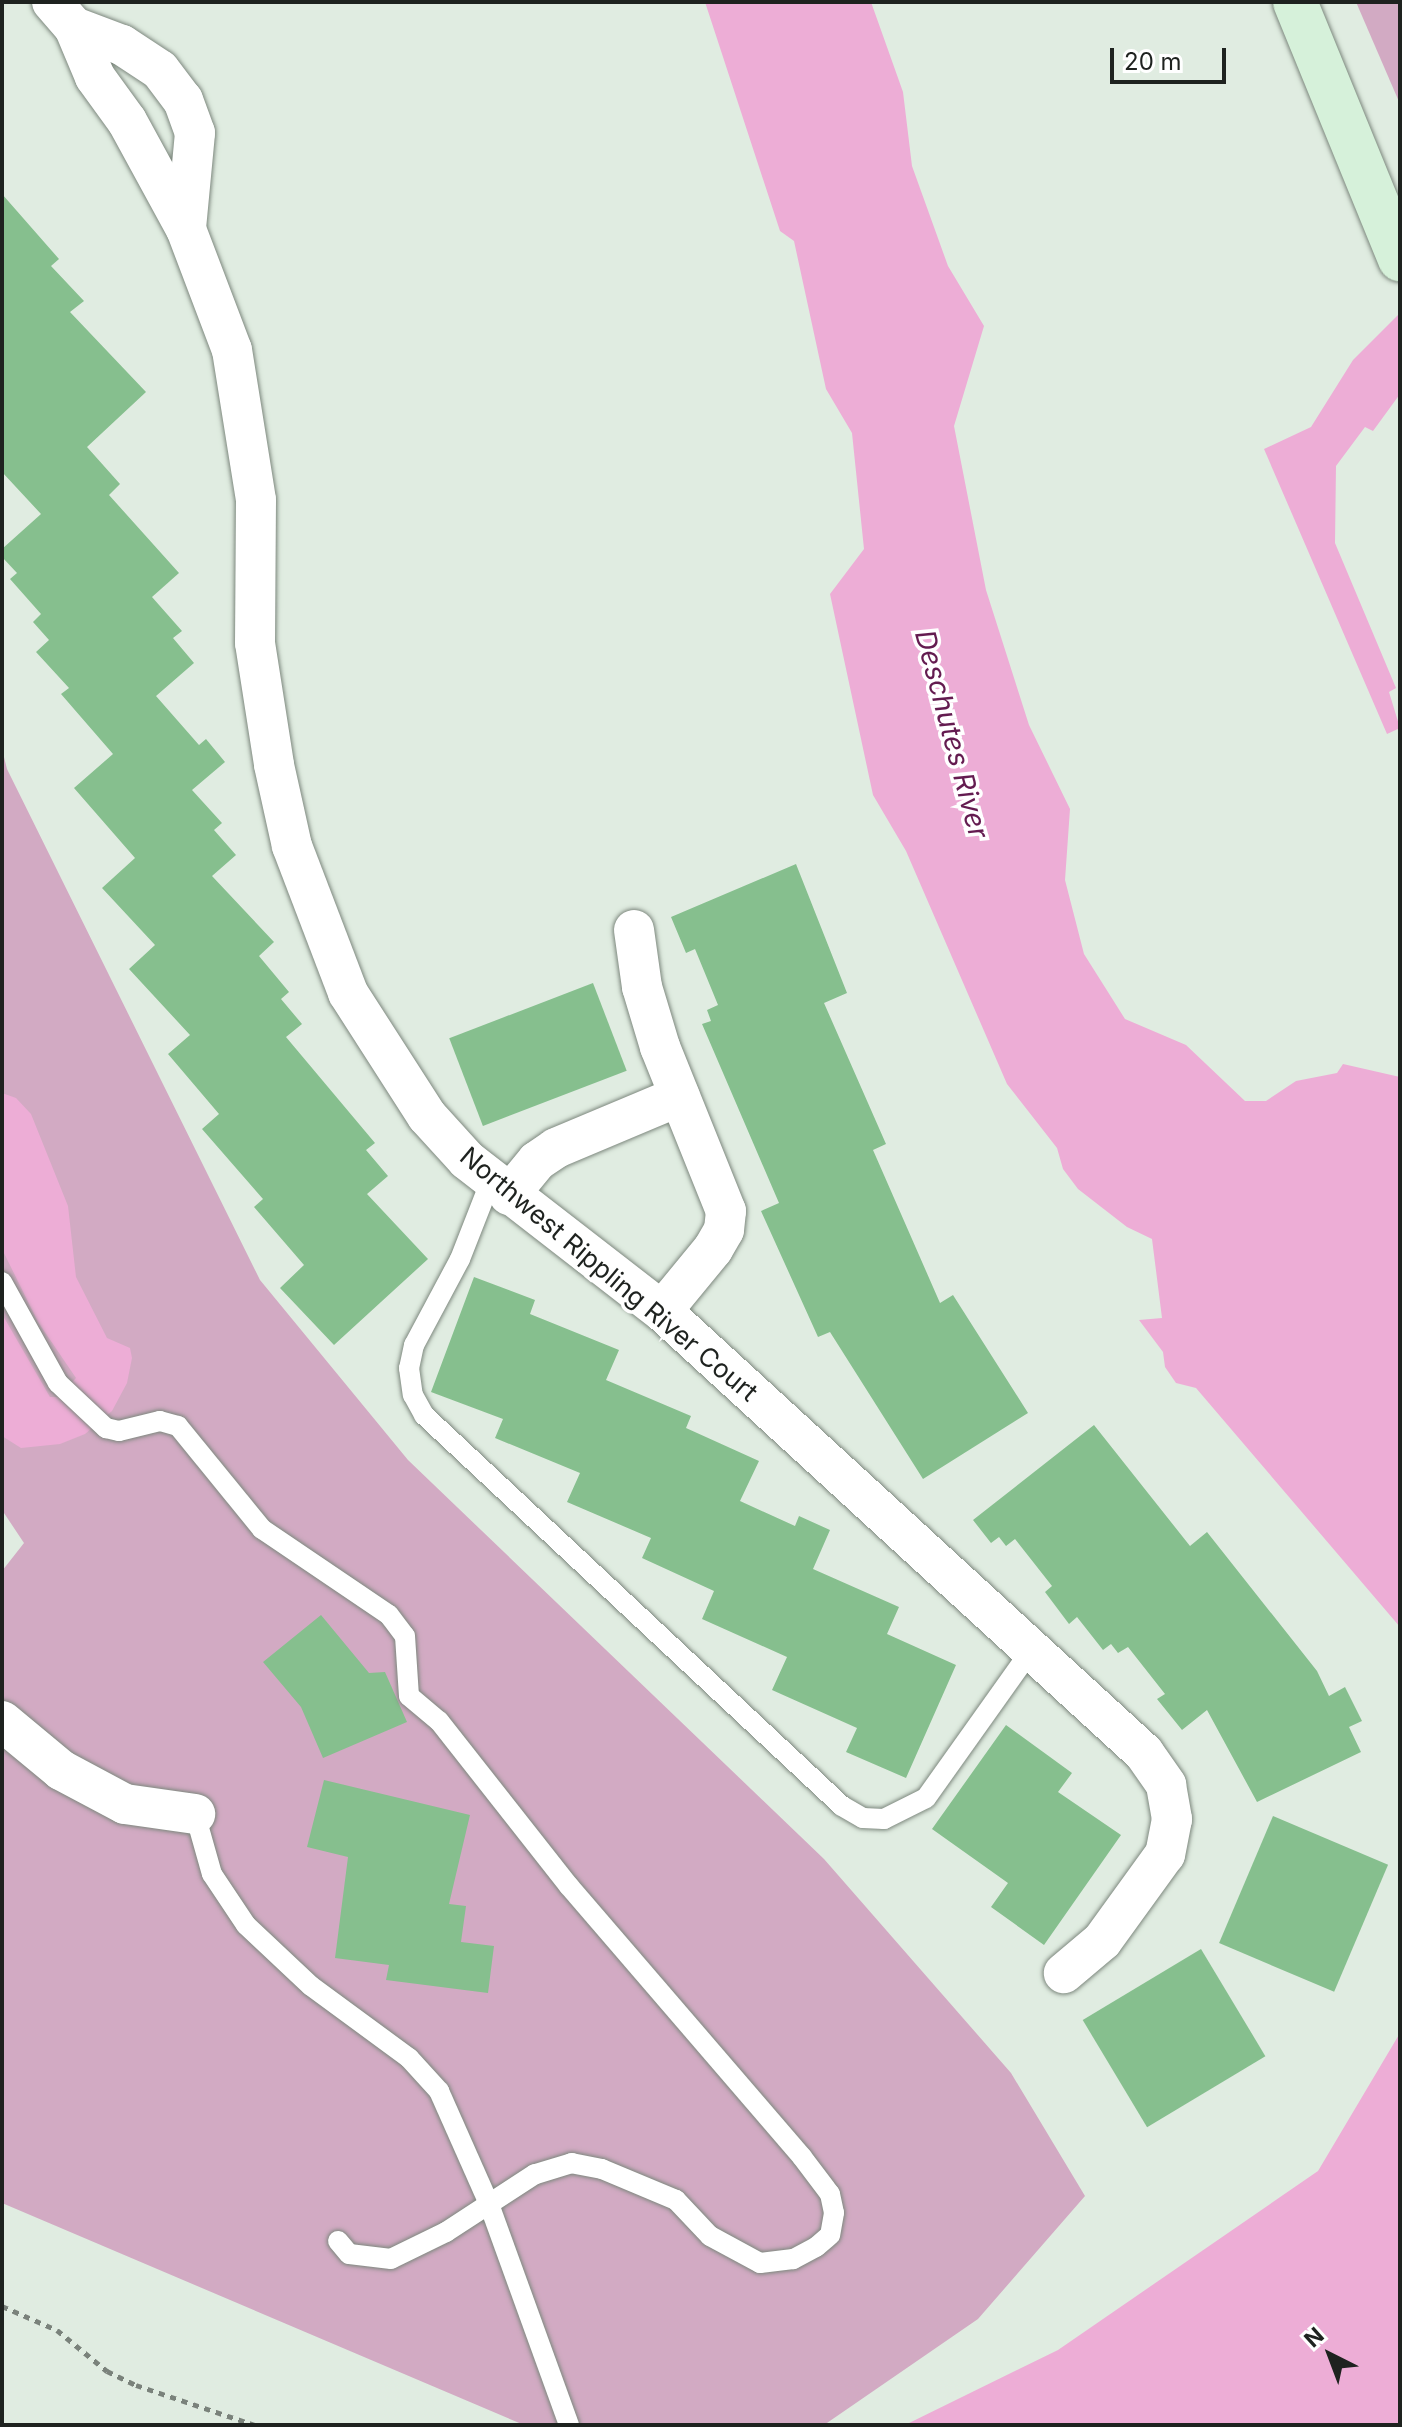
<!DOCTYPE html>
<style>
body{margin:0}
#map{position:relative;width:1402px;height:2427px;overflow:hidden;background:#e0ece1;font-family:Inter,sans-serif}
div>[style]{position:absolute}
.green>*{inset:0;background:#d2aac3}
.water>*{inset:0;background:#edadd6}
.building>*{inset:0;background:#86bf8e;transform-origin:0 0}
.path>*{height:5px;margin-top:-2.5px;transform-origin:0;background:repeating-linear-gradient(90deg,#7a827b 0 6px,transparent 0 12px)}
.roads{filter:drop-shadow(0 0 2px #7d887e) drop-shadow(0 0 2px #7d887e)}
.lane>*{height:20px;margin:-10px;padding:0 10px;transform-origin:10px;border-radius:10px;background:#fff}
.street>*{height:40px;margin:-20px;padding:0 20px;transform-origin:20px;border-radius:20px;background:#fff}
.secondary>*{height:44px;margin:-22px;padding:0 22px;transform-origin:22px;border-radius:22px;background:#d6f1da}
span{translate:-50% -50%;white-space:nowrap;text-align:center;line-height:1.15;-webkit-text-stroke:7px #fff;paint-order:stroke}
.street-label{font-size:26px;color:#1e221f}
.water-label{font-size:28px;color:#641b50;font-style:italic}
.frame{position:absolute;inset:0;border:4px solid #1e221f;pointer-events:none}
.north{position:absolute;left:1290px;top:2315px;width:80px;height:80px;-webkit-text-stroke:6px #fff;paint-order:stroke;rotate:318deg;font-size:22px;font-weight:700;line-height:32px;text-align:center;color:#1e221f}
.north::after{content:'';display:block;margin:auto;width:28px;height:36px;background:#1e221f;clip-path:polygon(50% 0,100% 100%,50% 72%,0 100%)}
.scale{position:absolute;left:1110px;top:48px;width:116px;height:36px;box-sizing:border-box;border:4px solid #1e221f;border-top:0;padding-left:10px;font-size:24px;line-height:28px;white-space:nowrap;color:#1e221f;-webkit-text-stroke:6px #fff;paint-order:stroke}
</style>
<div id="map">
<div class="green">
<div style="clip-path:polygon(1356px 2px,1400px 2px,1400px 104px)"></div>
<div style="clip-path:polygon(2px 749px,7px 769px,260px 1280px,408px 1460px,824px 1859px,1011px 2073px,1085px 2196px,978px 2319px,824px 2425px,524px 2425px,2px 2203px,2px 1571px,24px 1543px,2px 1510px)"></div>
</div>
<div class="water">
<div style="clip-path:polygon(705px 2px,871px 2px,903px 92px,912px 166px,948px 266px,984px 326px,954px 426px,986px 590px,1029px 725px,1070px 809px,1065px 880px,1084px 954px,1125px 1019px,1186px 1045px,1245px 1101px,1266px 1101px,1296px 1081px,1337px 1073px,1343px 1064px,1400px 1077px,1400px 1627px,1196px 1388px,1176px 1383px,1165px 1367px,1163px 1352px,1139px 1320px,1162px 1318px,1152px 1239px,1127px 1227px,1078px 1189px,1063px 1169px,1057px 1148px,1007px 1084px,906px 851px,873px 795px,830px 594px,864px 549px,852px 433px,826px 389px,794px 241px,780px 231px)"></div>
<div style="clip-path:polygon(1400px 313px,1400px 394px,1373px 431px,1365px 427px,1336px 466px,1335px 543px,1396px 688px,1389px 692px,1400px 728px,1387px 734px,1264px 449px,1311px 427px,1353px 360px)"></div>
<div style="clip-path:polygon(2px 1093px,16px 1098px,31px 1114px,68px 1206px,76px 1277px,107px 1338px,130px 1348px,132px 1358px,127px 1383px,112px 1411px,85px 1434px,60px 1444px,21px 1448px,2px 1436px,2px 1314px,50px 1397px,58px 1397px,76px 1378px,38px 1322px,2px 1249px)"></div>
<div style="clip-path:polygon(1400px 2033px,1400px 2425px,905px 2425px,1058px 2350px,1318px 2171px)"></div>
</div>
<div class="building">
<div style="clip-path:polygon(2px 194px,59px 259px,51px 266px,84px 301px,70px 312px,146px 392px,87px 447px,120px 484px,109px 495px,179px 573px,152px 597px,182px 631px,173px 638px,194px 663px,156px 696px,199px 745px,206px 739px,225px 762px,192px 790px,222px 823px,214px 830px,236px 855px,212px 876px,274px 942px,259px 956px,289px 992px,281px 999px,302px 1024px,286px 1037px,375px 1143px,366px 1150px,388px 1176px,367px 1194px,428px 1259px,334px 1345px,280px 1288px,304px 1265px,254px 1207px,263px 1199px,202px 1129px,219px 1114px,168px 1054px,190px 1035px,129px 969px,155px 945px,102px 888px,135px 858px,74px 788px,113px 754px,61px 694px,69px 688px,36px 652px,49px 640px,33px 622px,41px 614px,10px 579px,17px 573px,2px 557px,2px 549px,41px 514px,2px 472px)"></div>
<div style="clip-path:polygon(796px 864px,847px 993px,824px 1003px,886px 1144px,873px 1150px,940px 1303px,953px 1295px,1028px 1413px,923px 1479px,830px 1332px,818px 1337px,761px 1211px,779px 1203px,702px 1024px,711px 1021px,707px 1010px,718px 1005px,695px 949px,686px 953px,671px 917px)"></div>
<div style="left:593px;top:983px;width:94px;height:154px;rotate:69deg"></div>
<div style="clip-path:polygon(474px 1277px,535px 1300px,530px 1314px,619px 1350px,606px 1380px,691px 1416px,686px 1428px,759px 1461px,740px 1501px,795px 1526px,799px 1516px,830px 1530px,813px 1569px,899px 1607px,887px 1634px,956px 1665px,906px 1778px,846px 1752px,857px 1728px,772px 1690px,787px 1657px,702px 1619px,714px 1591px,642px 1558px,651px 1538px,567px 1502px,580px 1473px,495px 1438px,503px 1419px,431px 1392px)"></div>
<div style="clip-path:polygon(1094px 1425px,1190px 1546px,1207px 1532px,1317px 1671px,1329px 1696px,1345px 1687px,1362px 1721px,1349px 1727px,1361px 1752px,1257px 1802px,1207px 1710px,1182px 1730px,1157px 1699px,1165px 1694px,1128px 1647px,1118px 1653px,1111px 1644px,1103px 1650px,1077px 1617px,1069px 1624px,1045px 1592px,1052px 1586px,1015px 1539px,1006px 1546px,999px 1537px,991px 1543px,973px 1520px)"></div>
<div style="clip-path:polygon(321px 1615px,369px 1673px,385px 1672px,407px 1722px,323px 1758px,301px 1707px,263px 1662px)"></div>
<div style="clip-path:polygon(1006px 1725px,1072px 1773px,1058px 1792px,1121px 1835px,1044px 1945px,991px 1907px,1008px 1883px,932px 1829px)"></div>
<div style="clip-path:polygon(324px 1780px,470px 1815px,449px 1904px,466px 1906px,461px 1942px,494px 1946px,488px 1993px,386px 1980px,389px 1965px,335px 1958px,348px 1857px,307px 1847px)"></div>
<div style="left:1273px;top:1816px;width:125px;height:138px;rotate:23deg"></div>
<div style="left:1201px;top:1949px;width:125px;height:138px;rotate:59deg"></div>
</div>
<div class="path">
<div style="left:2px;top:2306px;width:60px;rotate:23.6deg"></div>
<div style="left:57px;top:2330px;width:65px;rotate:39.4deg"></div>
<div style="left:107px;top:2371px;width:32px;rotate:26deg"></div>
<div style="left:136px;top:2385px;width:126px;rotate:18.6deg"></div>
</div>
<div class="roads">
<div class="lane">
<div style="left:491px;top:1180px;width:85px;rotate:111.4deg"></div>
<div style="left:460px;top:1259px;width:98px;rotate:118.1deg"></div>
<div style="left:414px;top:1345px;width:24px;rotate:102deg"></div>
<div style="left:409px;top:1368px;width:27px;rotate:82deg"></div>
<div style="left:413px;top:1395px;width:23px;rotate:61deg"></div>
<div style="left:424px;top:1415px;width:572px;rotate:43.09deg"></div>
<div style="left:842px;top:1806px;width:24px;rotate:30deg"></div>
<div style="left:863px;top:1818px;width:21px;rotate:3deg"></div>
<div style="left:884px;top:1819px;width:47px;rotate:-26.6deg"></div>
<div style="left:926px;top:1798px;width:183px;rotate:-54.6deg"></div>
<div style="left:2px;top:1282px;width:115px;rotate:61deg"></div>
<div style="left:58px;top:1383px;width:66px;rotate:43.2deg"></div>
<div style="left:106px;top:1428px;width:13px;rotate:13deg"></div>
<div style="left:119px;top:1431px;width:42px;rotate:-13.7deg"></div>
<div style="left:160px;top:1421px;width:19px;rotate:16deg"></div>
<div style="left:178px;top:1426px;width:133px;rotate:50.8deg"></div>
<div style="left:262px;top:1529px;width:153px;rotate:34.1deg"></div>
<div style="left:389px;top:1615px;width:26px;rotate:53deg"></div>
<div style="left:405px;top:1636px;width:60px;rotate:86.2deg"></div>
<div style="left:409px;top:1696px;width:39px;rotate:40deg"></div>
<div style="left:439px;top:1721px;width:210px;rotate:51.8deg"></div>
<div style="left:569px;top:1886px;width:357px;rotate:49.3deg"></div>
<div style="left:802px;top:2157px;width:46px;rotate:52.9deg"></div>
<div style="left:830px;top:2194px;width:19px;rotate:78deg"></div>
<div style="left:834px;top:2213px;width:22px;rotate:100deg"></div>
<div style="left:830px;top:2235px;width:18px;rotate:139deg"></div>
<div style="left:816px;top:2247px;width:26px;rotate:152deg"></div>
<div style="left:793px;top:2259px;width:33px;rotate:173deg"></div>
<div style="left:760px;top:2263px;width:57px;rotate:-151.6deg"></div>
<div style="left:710px;top:2236px;width:50px;rotate:-133.4deg"></div>
<div style="left:676px;top:2200px;width:80px;rotate:-157.3deg"></div>
<div style="left:602px;top:2169px;width:31px;rotate:-169deg"></div>
<div style="left:572px;top:2163px;width:39px;rotate:163deg"></div>
<div style="left:535px;top:2174px;width:106px;rotate:146.9deg"></div>
<div style="left:446px;top:2232px;width:61px;rotate:153.9deg"></div>
<div style="left:391px;top:2259px;width:42px;rotate:-173.2deg"></div>
<div style="left:349px;top:2254px;width:17px;rotate:-130deg"></div>
<div style="left:195px;top:1814px;width:62px;rotate:74.2deg"></div>
<div style="left:212px;top:1874px;width:61px;rotate:56.3deg"></div>
<div style="left:246px;top:1925px;width:89px;rotate:43.2deg"></div>
<div style="left:311px;top:1986px;width:122px;rotate:36.3deg"></div>
<div style="left:409px;top:2058px;width:45px;rotate:47.7deg"></div>
<div style="left:439px;top:2091px;width:124px;rotate:66.1deg"></div>
<div style="left:489px;top:2204px;width:235px;rotate:70.1deg"></div>
</div>
<div class="street">
<div style="left:52px;top:2px;width:33px;rotate:49deg"></div>
<div style="left:74px;top:27px;width:54px;rotate:67.2deg"></div>
<div style="left:95px;top:77px;width:54px;rotate:54deg"></div>
<div style="left:127px;top:121px;width:123px;rotate:61.4deg"></div>
<div style="left:186px;top:229px;width:129px;rotate:69.2deg"></div>
<div style="left:232px;top:350px;width:152px;rotate:80.9deg"></div>
<div style="left:256px;top:500px;width:143px;rotate:90.4deg"></div>
<div style="left:255px;top:643px;width:123px;rotate:81.1deg"></div>
<div style="left:274px;top:765px;width:83px;rotate:77.5deg"></div>
<div style="left:292px;top:846px;width:157px;rotate:69.1deg"></div>
<div style="left:348px;top:993px;width:146px;rotate:57.3deg"></div>
<div style="left:427px;top:1116px;width:59px;rotate:47.7deg"></div>
<div style="left:467px;top:1160px;width:247px;rotate:37.8deg"></div>
<div style="left:662px;top:1311px;width:654px;rotate:42.52deg"></div>
<div style="left:1144px;top:1753px;width:39px;rotate:55deg"></div>
<div style="left:1166px;top:1785px;width:35px;rotate:80deg"></div>
<div style="left:1172px;top:1819px;width:36px;rotate:101deg"></div>
<div style="left:1165px;top:1854px;width:107px;rotate:125.9deg"></div>
<div style="left:1102px;top:1941px;width:50px;rotate:139.9deg"></div>
<div style="left:74px;top:27px;width:51px;rotate:20.6deg"></div>
<div style="left:122px;top:45px;width:45px;rotate:33.3deg"></div>
<div style="left:160px;top:70px;width:38px;rotate:53deg"></div>
<div style="left:183px;top:100px;width:35px;rotate:70deg"></div>
<div style="left:195px;top:133px;width:96px;rotate:95.4deg"></div>
<div style="left:634px;top:930px;width:58px;rotate:82deg"></div>
<div style="left:642px;top:987px;width:63px;rotate:73.3deg"></div>
<div style="left:660px;top:1047px;width:177px;rotate:68.1deg"></div>
<div style="left:726px;top:1211px;width:19px;rotate:96deg"></div>
<div style="left:724px;top:1230px;width:22px;rotate:120deg"></div>
<div style="left:713px;top:1249px;width:80px;rotate:129.4deg"></div>
<div style="left:509px;top:1195px;width:44px;rotate:-50.5deg"></div>
<div style="left:537px;top:1161px;width:23px;rotate:-34deg"></div>
<div style="left:556px;top:1148px;width:134px;rotate:-22.8deg"></div>
<div style="left:2px;top:1721px;width:77px;rotate:39.7deg"></div>
<div style="left:61px;top:1770px;width:72px;rotate:28deg"></div>
<div style="left:125px;top:1804px;width:71px;rotate:8.1deg"></div>
</div>
<div class="secondary">
<div style="left:1295px;top:2px;width:278px;rotate:67.8deg"></div>
</div>
</div>
<div class="street-label">
<span style="left:609px;top:1274px;rotate:40deg">Northwest Rippling River Court</span>
</div>
<div class="water-label">
<span style="left:952px;top:734px;rotate:75deg">Deschutes River</span>
</div>
<div class="frame"></div>
<div class="north">N</div>
<div class="scale">20 m</div>
</div>
